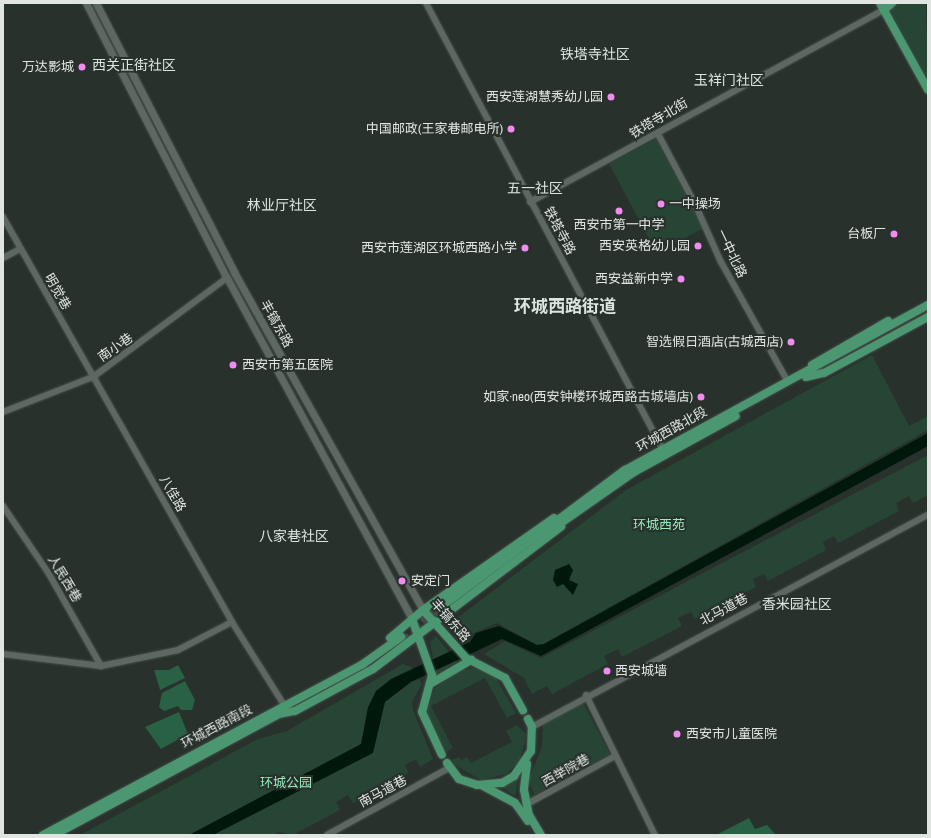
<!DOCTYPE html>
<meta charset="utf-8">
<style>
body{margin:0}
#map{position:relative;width:931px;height:838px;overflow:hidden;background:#28312c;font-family:"Archivo Narrow","Noto Sans SC",sans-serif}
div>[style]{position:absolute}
.green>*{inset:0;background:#274535;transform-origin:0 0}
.forest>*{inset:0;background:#296145}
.water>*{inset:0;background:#00180b}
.primary-tunnel>*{height:8px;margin-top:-4px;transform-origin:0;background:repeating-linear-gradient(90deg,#444c47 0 8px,transparent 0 12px)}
.roads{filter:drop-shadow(0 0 1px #474e4a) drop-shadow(0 0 1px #474e4a)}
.tertiary>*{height:6px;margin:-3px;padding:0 3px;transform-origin:3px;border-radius:3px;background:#5e6862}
.secondary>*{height:7px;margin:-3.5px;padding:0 3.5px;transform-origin:3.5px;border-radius:3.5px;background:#5e6862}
.primary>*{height:8px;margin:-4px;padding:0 4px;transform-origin:4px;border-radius:4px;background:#4a9772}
.dots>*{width:11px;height:11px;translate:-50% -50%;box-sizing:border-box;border:2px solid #28312c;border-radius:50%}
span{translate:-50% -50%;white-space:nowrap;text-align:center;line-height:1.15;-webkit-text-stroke:4px #28312c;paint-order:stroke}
.poi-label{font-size:13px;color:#e0e5e2}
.right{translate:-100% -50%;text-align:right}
.left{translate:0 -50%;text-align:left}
.street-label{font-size:13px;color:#e0e5e2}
.park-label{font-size:13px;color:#95ebbb}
.neighbourhood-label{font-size:14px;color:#dbe6df}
.district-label{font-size:17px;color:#dbe6df;font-weight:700}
.frame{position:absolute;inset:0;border:4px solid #e0e5e2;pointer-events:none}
</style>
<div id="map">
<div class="green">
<div style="clip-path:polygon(885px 3px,926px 3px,928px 81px,887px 6px)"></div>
<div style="left:656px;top:139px;width:101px;height:53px;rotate:62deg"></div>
<div style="clip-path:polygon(872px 355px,909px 426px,928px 416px,928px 430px,543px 644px,537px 645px,497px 623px,469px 635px,461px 627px,456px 619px,626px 490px)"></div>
<div style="clip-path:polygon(928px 455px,928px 495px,913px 503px,909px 496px,896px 503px,899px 511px,838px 543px,834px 536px,823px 542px,826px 550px,768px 581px,764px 574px,753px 579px,756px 587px,695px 619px,691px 612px,678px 618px,682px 626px,622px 657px,618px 649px,604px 656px,608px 664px,552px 694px,547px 686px,532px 694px,524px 678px,484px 654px,505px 641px,541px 658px)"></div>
<div style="clip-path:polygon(436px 636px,457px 662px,436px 674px,430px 642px)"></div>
<div style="clip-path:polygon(403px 664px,411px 667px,422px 684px,412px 702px,413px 710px,433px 759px,420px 767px,416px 759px,405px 765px,409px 773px,353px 803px,348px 795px,336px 802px,340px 810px,293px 835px,279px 832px,273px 835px,80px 835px,258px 739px,287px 731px)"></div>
<div style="clip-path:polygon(474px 668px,495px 676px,516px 713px,507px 718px,485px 678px,431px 706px,453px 748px,446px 752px,428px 719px,427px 709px,435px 688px,458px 671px)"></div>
<div style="clip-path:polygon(583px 703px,610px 754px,534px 795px,529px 779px,542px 746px,543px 724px)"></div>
<div style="clip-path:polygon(517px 725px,526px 734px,525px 742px,519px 762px,506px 774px,481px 780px,455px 765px,452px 760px,459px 757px,461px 760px,467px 757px,471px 763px,512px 742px,506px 731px)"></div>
<div style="clip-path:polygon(519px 776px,515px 796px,502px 787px,515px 780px)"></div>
</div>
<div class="forest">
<div style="clip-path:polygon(178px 665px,185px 678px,160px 690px,154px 670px,169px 670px)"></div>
<div style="clip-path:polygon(185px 681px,195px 700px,192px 710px,181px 710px,178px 706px,164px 711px,159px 707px,162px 693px)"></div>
<div style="clip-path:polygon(179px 712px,188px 734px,161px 749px,145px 727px)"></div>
<div style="clip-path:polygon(749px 818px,755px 829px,767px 825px,776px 835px,716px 835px)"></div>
</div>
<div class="water">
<div style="clip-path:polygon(928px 433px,928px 446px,541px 656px,502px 639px,411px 682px,385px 702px,373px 753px,213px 835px,189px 835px,361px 744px,368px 707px,376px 691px,391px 679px,470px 642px,476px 633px,499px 626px,537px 645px,544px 644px)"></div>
<div style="clip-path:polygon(569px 564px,573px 570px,569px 580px,578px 584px,573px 595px,563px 584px,557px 587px,553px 580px,555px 570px)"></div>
</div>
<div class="primary-tunnel">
<div style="left:412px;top:628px;width:41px;rotate:-36deg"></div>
<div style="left:403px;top:641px;width:24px;rotate:-36deg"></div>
</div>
<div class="roads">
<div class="tertiary">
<div style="left:426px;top:3px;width:504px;rotate:62.06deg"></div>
<div style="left:658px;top:134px;width:79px;rotate:62.1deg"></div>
<div style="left:695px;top:204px;width:64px;rotate:65.9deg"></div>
<div style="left:721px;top:262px;width:137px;rotate:60.8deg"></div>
<div style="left:530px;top:202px;width:403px;rotate:-28.5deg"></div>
<div style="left:3px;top:217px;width:465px;rotate:60.5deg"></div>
<div style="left:232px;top:622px;width:98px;rotate:57.9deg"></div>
<div style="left:3px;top:258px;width:19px;rotate:-28deg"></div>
<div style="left:3px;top:412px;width:97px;rotate:-21.3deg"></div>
<div style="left:93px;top:377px;width:167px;rotate:-36.5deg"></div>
<div style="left:3px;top:506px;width:82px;rotate:55.9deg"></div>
<div style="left:49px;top:574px;width:106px;rotate:60.5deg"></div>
<div style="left:3px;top:654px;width:99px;rotate:7deg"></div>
<div style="left:101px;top:666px;width:79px;rotate:-11.7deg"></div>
<div style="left:178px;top:650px;width:61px;rotate:-27.4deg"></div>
<div style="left:586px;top:695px;width:156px;rotate:63.8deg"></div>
<div style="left:532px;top:727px;width:449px;rotate:-28.2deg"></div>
<div style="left:527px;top:804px;width:100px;rotate:-28.6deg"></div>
<div style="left:327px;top:835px;width:139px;rotate:-28.8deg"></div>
</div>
<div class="secondary">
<div style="left:86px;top:3px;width:309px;rotate:62.9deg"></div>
<div style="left:227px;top:278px;width:388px;rotate:61.5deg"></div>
<div style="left:96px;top:3px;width:302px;rotate:62.8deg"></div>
<div style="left:234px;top:272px;width:387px;rotate:60.8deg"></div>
</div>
<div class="primary">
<div style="left:880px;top:3px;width:99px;rotate:61.1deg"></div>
<div style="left:884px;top:10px;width:11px;rotate:-41deg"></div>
<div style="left:812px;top:365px;width:88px;rotate:-30.1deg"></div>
<div style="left:806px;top:377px;width:18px;rotate:-13deg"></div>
<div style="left:824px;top:373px;width:118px;rotate:-28.3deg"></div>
<div style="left:554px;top:528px;width:98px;rotate:-35deg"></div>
<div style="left:634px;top:472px;width:116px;rotate:-28.8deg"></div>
<div style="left:445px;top:604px;width:224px;rotate:-36.7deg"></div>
<div style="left:625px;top:470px;width:345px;rotate:-28.6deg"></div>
<div style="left:423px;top:610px;width:64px;rotate:48.1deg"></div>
<div style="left:466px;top:658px;width:44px;rotate:27.1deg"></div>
<div style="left:505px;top:678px;width:37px;rotate:61deg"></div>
<div style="left:412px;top:619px;width:59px;rotate:70.3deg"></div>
<div style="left:432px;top:675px;width:38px;rotate:105deg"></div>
<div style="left:422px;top:712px;width:47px;rotate:65.1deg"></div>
<div style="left:390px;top:638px;width:43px;rotate:-40.3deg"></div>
<div style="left:423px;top:610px;width:160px;rotate:-35.1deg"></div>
<div style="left:430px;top:684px;width:48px;rotate:-30.3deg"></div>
<div style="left:279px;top:714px;width:16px;rotate:-11deg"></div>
<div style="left:295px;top:711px;width:89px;rotate:-28.3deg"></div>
<div style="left:373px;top:669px;width:236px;rotate:-37.1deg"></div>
<div style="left:447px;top:763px;width:20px;rotate:53deg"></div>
<div style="left:459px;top:779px;width:19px;rotate:18deg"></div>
<div style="left:477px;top:785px;width:25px;rotate:-5deg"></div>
<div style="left:502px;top:783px;width:14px;rotate:-30deg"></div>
<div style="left:514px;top:776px;width:30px;rotate:-56deg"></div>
<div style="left:531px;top:751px;width:24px;rotate:-88deg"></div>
<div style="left:532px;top:727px;width:9px;rotate:-117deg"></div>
<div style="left:527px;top:764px;width:26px;rotate:97deg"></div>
<div style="left:524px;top:790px;width:25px;rotate:79deg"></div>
<div style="left:529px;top:815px;width:23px;rotate:59deg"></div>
<div style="left:483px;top:786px;width:36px;rotate:28deg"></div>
<div style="left:515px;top:803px;width:22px;rotate:54deg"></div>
<div style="left:58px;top:833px;width:249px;rotate:-28.3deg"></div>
<div style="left:43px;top:835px;width:363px;rotate:-28.1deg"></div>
<div style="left:363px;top:664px;width:47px;rotate:-35.4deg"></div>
</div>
</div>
<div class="dots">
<div style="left:82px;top:67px;background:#f38af1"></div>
<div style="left:611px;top:97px;background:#f38af1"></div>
<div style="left:511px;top:129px;background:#f38af1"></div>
<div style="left:661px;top:204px;background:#f38af1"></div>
<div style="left:619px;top:211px;background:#f38af1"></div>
<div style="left:894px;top:234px;background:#f38af1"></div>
<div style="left:698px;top:246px;background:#f38af1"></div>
<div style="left:525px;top:248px;background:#f38af1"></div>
<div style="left:681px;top:279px;background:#f38af1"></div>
<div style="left:791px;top:342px;background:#f38af1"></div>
<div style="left:233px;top:365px;background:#f38af1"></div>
<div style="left:701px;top:397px;background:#f38af1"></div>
<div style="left:402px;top:581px;background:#f38af1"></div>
<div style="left:607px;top:671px;background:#f38af1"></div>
<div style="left:677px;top:734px;background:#f38af1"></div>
</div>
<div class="poi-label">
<span class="right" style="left:74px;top:67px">万达影城</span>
<span class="right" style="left:603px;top:97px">西安莲湖慧秀幼儿园</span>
<span class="right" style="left:503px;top:129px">中国邮政(王家巷邮电所)</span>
<span class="left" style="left:669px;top:204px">一中操场</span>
<span style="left:619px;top:225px">西安市第一中学</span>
<span class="right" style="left:886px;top:234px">台板厂</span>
<span class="right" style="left:690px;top:246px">西安英格幼儿园</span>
<span class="right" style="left:517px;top:248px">西安市莲湖区环城西路小学</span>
<span class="right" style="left:673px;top:279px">西安益新中学</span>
<span class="right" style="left:783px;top:342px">智选假日酒店(古城西店)</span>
<span class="left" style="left:242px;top:365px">西安市第五医院</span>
<span class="right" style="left:693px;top:397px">如家·neo(西安钟楼环城西路古城墙店)</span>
<span class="left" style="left:411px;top:581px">安定门</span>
<span class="left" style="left:615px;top:671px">西安城墙</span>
<span class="left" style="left:686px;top:734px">西安市儿童医院</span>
</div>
<div class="street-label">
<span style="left:659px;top:119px;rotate:-31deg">铁塔寺北街</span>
<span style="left:559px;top:231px;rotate:62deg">铁塔寺路</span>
<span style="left:731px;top:254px;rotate:64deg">一中北路</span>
<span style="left:57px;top:292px;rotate:60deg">明觉巷</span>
<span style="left:276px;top:324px;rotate:61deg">丰镐东路</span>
<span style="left:116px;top:348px;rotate:-35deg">南小巷</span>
<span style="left:672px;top:430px;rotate:-29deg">环城西路北段</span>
<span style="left:172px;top:494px;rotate:60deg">八佳路</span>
<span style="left:64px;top:579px;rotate:59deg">人民西巷</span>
<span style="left:724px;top:610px;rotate:-28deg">北马道巷</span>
<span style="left:450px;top:621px;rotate:49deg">丰镐东路</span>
<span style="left:217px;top:727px;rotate:-28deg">环城西路南段</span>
<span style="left:566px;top:771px;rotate:-29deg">西举院巷</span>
<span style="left:383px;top:792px;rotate:-28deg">南马道巷</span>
</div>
<div class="park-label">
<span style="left:659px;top:525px">环城西苑</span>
<span style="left:286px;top:783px">环城公园</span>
</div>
<div class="neighbourhood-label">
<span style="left:595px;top:54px">铁塔寺社区</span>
<span style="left:134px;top:65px">西关正街社区</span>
<span style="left:729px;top:80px">玉祥门社区</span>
<span style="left:535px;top:188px">五一社区</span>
<span style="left:282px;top:205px">林业厅社区</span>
<span style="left:294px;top:536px">八家巷社区</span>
<span style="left:797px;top:604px">香米园社区</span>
</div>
<div class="district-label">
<span style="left:565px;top:306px">环城西路街道</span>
</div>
<div class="frame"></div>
</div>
